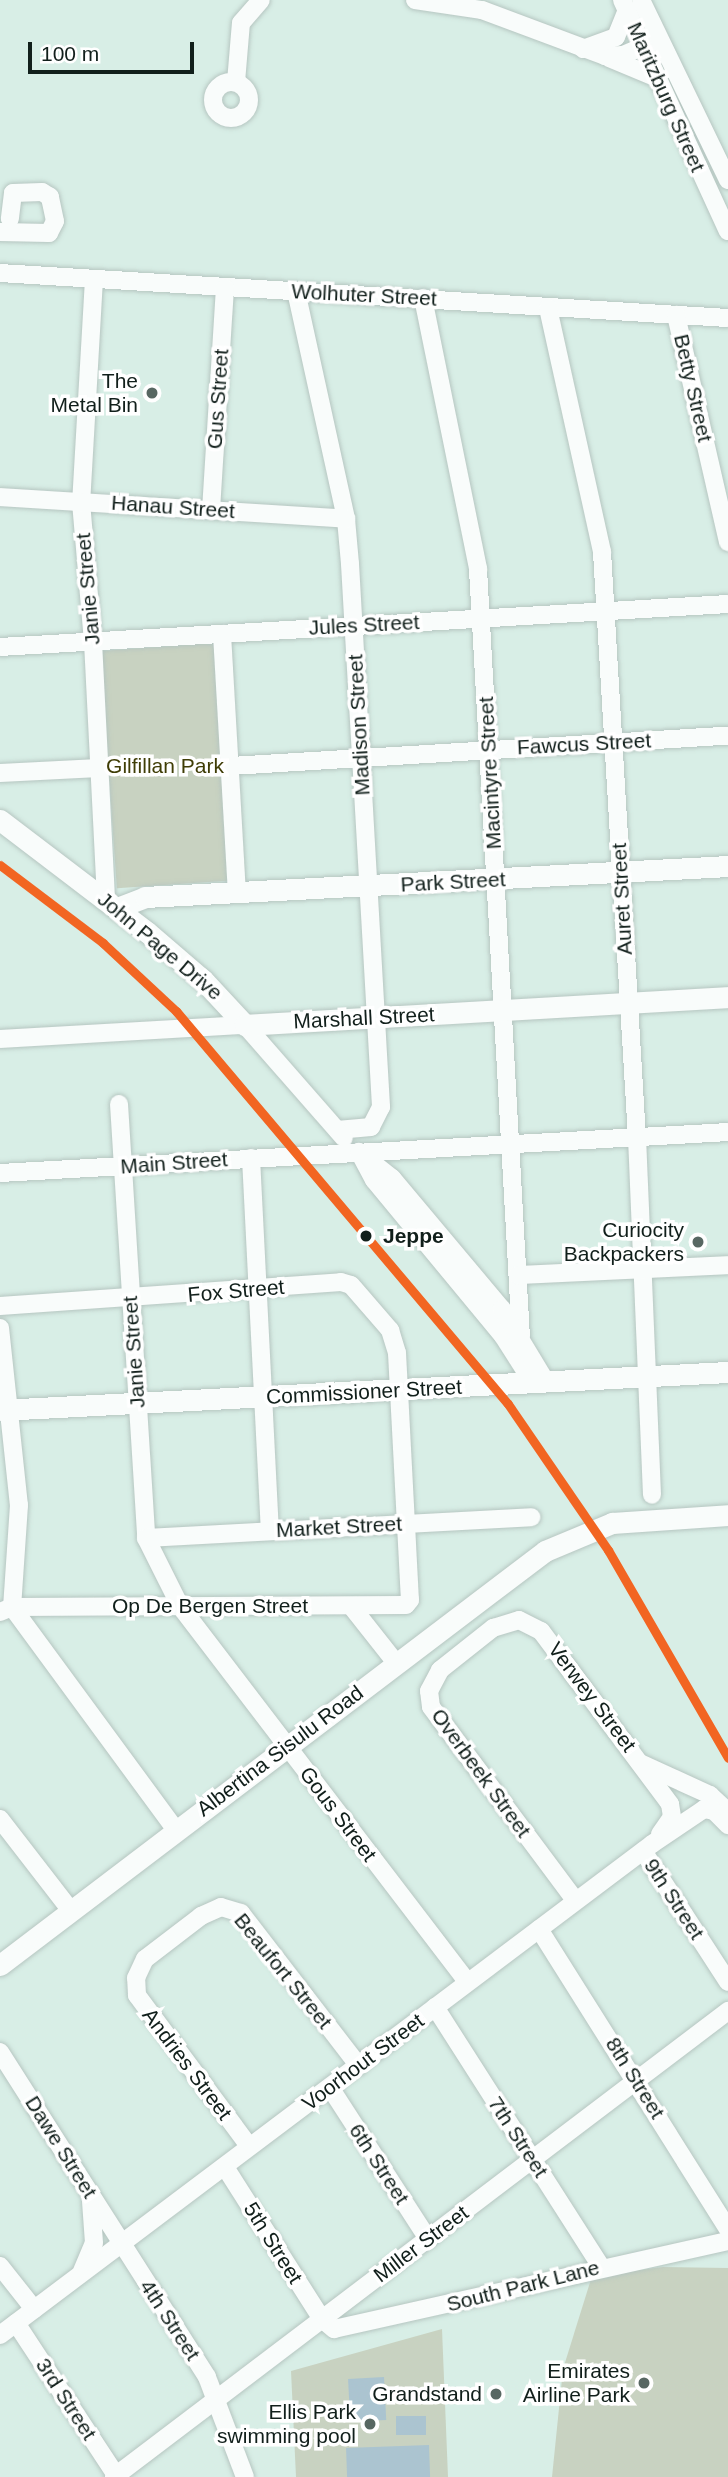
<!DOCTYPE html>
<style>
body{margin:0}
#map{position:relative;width:728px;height:2477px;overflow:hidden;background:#d8eee6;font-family:Helvetica,sans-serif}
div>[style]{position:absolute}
.green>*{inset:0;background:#c8d2c1;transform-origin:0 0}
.water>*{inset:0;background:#abc4d0;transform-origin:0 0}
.roads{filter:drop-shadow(0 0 2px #b6c6c1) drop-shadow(0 0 2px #b6c6c1)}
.minor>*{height:18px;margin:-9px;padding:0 9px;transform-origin:9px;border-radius:9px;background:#f9fcfb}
.minor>.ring{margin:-9px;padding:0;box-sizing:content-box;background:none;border:18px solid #f9fcfb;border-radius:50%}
.major>*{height:21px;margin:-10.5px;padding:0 10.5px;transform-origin:10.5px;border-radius:10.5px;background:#f9fcfb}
.rail-1>*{height:9px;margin:-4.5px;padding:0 4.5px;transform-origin:4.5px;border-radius:4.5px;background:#f26522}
.dots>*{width:19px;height:19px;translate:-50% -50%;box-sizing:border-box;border:4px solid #fff;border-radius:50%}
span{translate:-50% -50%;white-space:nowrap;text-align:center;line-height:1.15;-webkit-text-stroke:7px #fff;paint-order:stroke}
.street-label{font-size:21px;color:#111f1b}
.poi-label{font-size:21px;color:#111f1b}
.right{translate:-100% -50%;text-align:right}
.park-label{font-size:21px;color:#3f3d06}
.stop-label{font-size:21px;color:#111f1b;font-weight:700}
.left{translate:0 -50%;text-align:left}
.scale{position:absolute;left:28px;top:42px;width:166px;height:32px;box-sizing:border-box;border:4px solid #111f1b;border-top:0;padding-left:9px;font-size:21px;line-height:24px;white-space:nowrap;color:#111f1b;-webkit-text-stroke:5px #fff;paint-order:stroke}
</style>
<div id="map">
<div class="green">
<div style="left:214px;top:643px;width:238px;height:114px;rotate:86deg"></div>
<div style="clip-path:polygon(663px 2267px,728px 2268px,728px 2477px,552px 2477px,563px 2369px,592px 2276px)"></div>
<div style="clip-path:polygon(442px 2329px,448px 2477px,296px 2477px,291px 2371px)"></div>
</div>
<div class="water">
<div style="left:384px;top:2377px;width:43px;height:36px;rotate:87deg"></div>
<div style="left:426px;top:2416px;width:19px;height:30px;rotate:90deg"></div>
<div style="left:429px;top:2445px;width:32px;height:83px;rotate:88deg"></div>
</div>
<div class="roads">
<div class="minor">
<div style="left:415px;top:0;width:68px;rotate:8.5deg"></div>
<div style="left:482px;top:10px;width:131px;rotate:20.5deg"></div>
<div style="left:605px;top:56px;width:18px;rotate:-3deg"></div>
<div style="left:623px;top:55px;width:39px;rotate:-23deg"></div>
<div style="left:622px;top:0;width:254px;rotate:65.4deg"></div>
<div style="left:641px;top:0;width:200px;rotate:64.2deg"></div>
<div style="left:583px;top:49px;width:35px;rotate:-20deg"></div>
<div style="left:616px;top:37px;width:29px;rotate:-68deg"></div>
<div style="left:609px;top:58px;width:52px;rotate:22.6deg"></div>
<div class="ring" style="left:213px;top:82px;width:18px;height:18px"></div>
<div style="left:236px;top:82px;width:59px;rotate:-85.2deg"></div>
<div style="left:241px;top:23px;width:30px;rotate:-49deg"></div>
<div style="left:0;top:232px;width:49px;rotate:1.2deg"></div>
<div style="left:49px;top:233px;width:13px;rotate:-63deg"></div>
<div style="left:55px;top:221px;width:25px;rotate:-102deg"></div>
<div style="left:50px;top:197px;width:9px;rotate:-148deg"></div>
<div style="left:42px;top:192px;width:29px;rotate:178deg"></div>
<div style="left:13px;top:193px;width:26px;rotate:97deg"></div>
<div style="left:0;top:273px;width:729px;rotate:3.54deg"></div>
<div style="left:94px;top:279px;width:223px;rotate:93.3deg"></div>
<div style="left:81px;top:502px;width:141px;rotate:85.1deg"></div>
<div style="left:93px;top:642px;width:257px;rotate:87.1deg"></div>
<div style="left:296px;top:291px;width:233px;rotate:77.6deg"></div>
<div style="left:346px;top:519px;width:45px;rotate:84.9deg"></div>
<div style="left:350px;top:564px;width:544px;rotate:86.73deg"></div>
<div style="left:381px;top:1107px;width:22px;rotate:117deg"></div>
<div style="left:371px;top:1127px;width:34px;rotate:175deg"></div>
<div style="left:423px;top:298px;width:277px;rotate:78.5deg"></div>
<div style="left:478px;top:569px;width:769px;rotate:86.8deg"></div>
<div style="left:548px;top:308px;width:250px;rotate:77.5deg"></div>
<div style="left:602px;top:552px;width:586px;rotate:86.58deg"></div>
<div style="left:637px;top:1137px;width:358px;rotate:87.6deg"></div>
<div style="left:676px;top:315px;width:233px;rotate:77.1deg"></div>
<div style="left:0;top:497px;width:347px;rotate:3.6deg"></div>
<div style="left:211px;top:510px;width:222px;rotate:-86.4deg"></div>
<div style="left:222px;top:634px;width:259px;rotate:86.7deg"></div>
<div style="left:0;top:647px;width:729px;rotate:-3.38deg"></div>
<div style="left:231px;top:766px;width:498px;rotate:-3.5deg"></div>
<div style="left:0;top:773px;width:99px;rotate:-2.9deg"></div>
<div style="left:0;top:1039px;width:245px;rotate:-3.3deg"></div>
<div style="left:245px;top:1025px;width:150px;rotate:48.8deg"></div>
<div style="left:119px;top:1104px;width:435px;rotate:86.4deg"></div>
<div style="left:146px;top:1538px;width:76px;rotate:63.4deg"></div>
<div style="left:180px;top:1606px;width:472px;rotate:52.6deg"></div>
<div style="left:251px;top:1158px;width:373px;rotate:87.1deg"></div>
<div style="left:0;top:1173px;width:729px;rotate:-3.22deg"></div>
<div style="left:518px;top:1275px;width:210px;rotate:-2.7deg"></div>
<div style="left:0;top:1306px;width:342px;rotate:-4deg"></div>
<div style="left:341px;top:1282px;width:10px;rotate:17deg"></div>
<div style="left:351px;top:1285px;width:60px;rotate:49.1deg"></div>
<div style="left:390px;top:1330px;width:24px;rotate:73deg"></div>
<div style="left:397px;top:1353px;width:247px;rotate:87deg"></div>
<div style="left:410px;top:1600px;width:6px;rotate:129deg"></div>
<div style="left:406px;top:1605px;width:394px;rotate:179.7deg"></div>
<div style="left:12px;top:1607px;width:13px;rotate:157deg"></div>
<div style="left:0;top:1328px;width:178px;rotate:83.9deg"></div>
<div style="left:19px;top:1505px;width:102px;rotate:93.9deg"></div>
<div style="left:533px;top:1383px;width:56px;rotate:-122.6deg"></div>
<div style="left:503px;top:1336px;width:202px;rotate:-129.6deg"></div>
<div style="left:374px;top:1180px;width:32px;rotate:-118deg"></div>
<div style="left:359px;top:1152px;width:42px;rotate:38.2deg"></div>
<div style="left:392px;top:1178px;width:171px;rotate:50deg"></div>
<div style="left:502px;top:1309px;width:85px;rotate:58.9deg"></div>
<div style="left:146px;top:1538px;width:386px;rotate:-3.1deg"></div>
<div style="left:351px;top:1606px;width:73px;rotate:51.7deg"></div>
<div style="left:12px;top:1607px;width:277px;rotate:53.7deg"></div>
<div style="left:642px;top:1764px;width:75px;rotate:24.5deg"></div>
<div style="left:710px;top:1795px;width:25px;rotate:43deg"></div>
<div style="left:0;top:1819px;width:116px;rotate:52.3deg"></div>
<div style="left:643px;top:1851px;width:156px;rotate:57deg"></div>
<div style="left:575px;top:1900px;width:241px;rotate:-126.7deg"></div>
<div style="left:431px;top:1707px;width:16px;rotate:-97deg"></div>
<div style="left:429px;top:1691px;width:24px;rotate:-62deg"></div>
<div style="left:440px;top:1670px;width:68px;rotate:-38.4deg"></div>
<div style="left:493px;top:1628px;width:27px;rotate:-17deg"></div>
<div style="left:519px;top:1620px;width:25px;rotate:27deg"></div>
<div style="left:541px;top:1631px;width:216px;rotate:53.3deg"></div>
<div style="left:670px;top:1804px;width:13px;rotate:81deg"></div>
<div style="left:672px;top:1817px;width:21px;rotate:125deg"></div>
<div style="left:539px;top:1929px;width:355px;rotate:57.8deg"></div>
<div style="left:435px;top:2007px;width:308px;rotate:57.4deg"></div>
<div style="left:0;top:2052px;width:385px;rotate:57.5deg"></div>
<div style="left:207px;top:2377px;width:107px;rotate:69.2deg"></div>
<div style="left:331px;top:2089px;width:179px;rotate:57.1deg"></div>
<div style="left:249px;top:2146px;width:188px;rotate:-126.6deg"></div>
<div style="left:137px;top:1995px;width:17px;rotate:-93deg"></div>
<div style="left:136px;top:1978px;width:21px;rotate:-65deg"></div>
<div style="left:145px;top:1959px;width:71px;rotate:-37.5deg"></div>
<div style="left:201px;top:1916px;width:22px;rotate:-24deg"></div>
<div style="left:221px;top:1907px;width:21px;rotate:17deg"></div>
<div style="left:241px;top:1913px;width:193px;rotate:52.4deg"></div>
<div style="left:225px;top:2167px;width:180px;rotate:57.5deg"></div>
<div style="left:322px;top:2319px;width:16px;rotate:40deg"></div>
<div style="left:334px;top:2329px;width:404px;rotate:-12.6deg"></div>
<div style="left:0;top:2266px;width:55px;rotate:51.7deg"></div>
<div style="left:82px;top:2271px;width:30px;rotate:-67deg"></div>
<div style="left:94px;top:2243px;width:42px;rotate:-94.1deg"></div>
<div style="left:16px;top:2323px;width:182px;rotate:56.7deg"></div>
<div style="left:0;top:2335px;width:816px;rotate:-36.98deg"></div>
<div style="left:652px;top:1844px;width:63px;rotate:-33.9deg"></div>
<div style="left:704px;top:1809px;width:10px;rotate:11deg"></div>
<div style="left:714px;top:1811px;width:20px;rotate:45deg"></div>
<div style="left:114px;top:2477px;width:771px;rotate:-37.2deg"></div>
</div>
<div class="major">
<div style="left:0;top:820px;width:185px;rotate:37.3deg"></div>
<div style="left:147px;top:932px;width:74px;rotate:40.6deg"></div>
<div style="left:203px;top:980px;width:62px;rotate:47deg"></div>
<div style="left:245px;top:1025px;width:484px;rotate:-3.3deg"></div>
<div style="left:117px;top:908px;width:30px;rotate:-21deg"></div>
<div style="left:145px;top:897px;width:584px;rotate:-3.04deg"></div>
<div style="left:0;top:1410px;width:729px;rotate:-2.99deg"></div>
<div style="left:0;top:1965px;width:684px;rotate:-37.22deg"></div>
<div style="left:545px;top:1551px;width:73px;rotate:-22.7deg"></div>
<div style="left:612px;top:1523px;width:116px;rotate:-3.9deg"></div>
</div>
</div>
<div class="rail-1">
<div style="left:0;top:865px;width:129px;rotate:37.1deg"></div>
<div style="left:103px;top:943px;width:100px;rotate:43deg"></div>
<div style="left:176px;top:1011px;width:514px;rotate:49.81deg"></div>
<div style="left:508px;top:1404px;width:177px;rotate:55.6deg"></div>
<div style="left:608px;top:1550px;width:240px;rotate:60deg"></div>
</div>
<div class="dots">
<div style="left:152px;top:393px;background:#576762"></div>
<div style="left:366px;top:1236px;background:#111f1b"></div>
<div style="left:698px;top:1242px;background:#576762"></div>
<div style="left:644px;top:2383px;background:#576762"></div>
<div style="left:496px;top:2394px;background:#576762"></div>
<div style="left:370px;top:2424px;background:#576762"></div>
</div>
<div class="street-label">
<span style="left:666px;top:97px;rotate:66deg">Maritzburg Street</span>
<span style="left:364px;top:295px;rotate:3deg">Wolhuter Street</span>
<span style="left:693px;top:388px;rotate:77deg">Betty Street</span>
<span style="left:218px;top:399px;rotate:-86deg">Gus Street</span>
<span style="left:173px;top:507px;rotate:4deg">Hanau Street</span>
<span style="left:88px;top:589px;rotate:-95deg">Janie Street</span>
<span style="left:364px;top:625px;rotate:-3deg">Jules Street</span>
<span style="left:359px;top:725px;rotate:-93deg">Madison Street</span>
<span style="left:584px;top:744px;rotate:-3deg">Fawcus Street</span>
<span style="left:490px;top:773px;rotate:-93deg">Macintyre Street</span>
<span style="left:453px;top:882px;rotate:-3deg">Park Street</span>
<span style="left:622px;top:899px;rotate:-93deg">Auret Street</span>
<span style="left:160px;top:946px;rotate:40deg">John Page Drive</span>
<span style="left:364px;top:1018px;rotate:-3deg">Marshall Street</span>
<span style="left:174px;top:1163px;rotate:-4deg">Main Street</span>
<span style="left:236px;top:1291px;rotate:-5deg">Fox Street</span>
<span style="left:134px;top:1352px;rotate:-94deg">Janie Street</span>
<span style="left:364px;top:1392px;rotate:-3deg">Commissioner Street</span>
<span style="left:339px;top:1527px;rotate:-3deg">Market Street</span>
<span style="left:210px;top:1606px">Op De Bergen Street</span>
<span style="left:592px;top:1697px;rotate:53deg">Verwey Street</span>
<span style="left:280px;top:1751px;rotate:-37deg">Albertina Sisulu Road</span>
<span style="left:481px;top:1773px;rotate:54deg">Overbeek Street</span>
<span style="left:338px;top:1814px;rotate:53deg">Gous Street</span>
<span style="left:674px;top:1899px;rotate:57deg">9th Street</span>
<span style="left:283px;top:1971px;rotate:51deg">Beaufort Street</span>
<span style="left:363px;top:2062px;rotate:-37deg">Voorhout Street</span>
<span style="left:187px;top:2064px;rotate:53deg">Andries Street</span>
<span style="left:635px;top:2078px;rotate:58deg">8th Street</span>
<span style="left:518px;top:2137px;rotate:57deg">7th Street</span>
<span style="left:61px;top:2147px;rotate:58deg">Dawe Street</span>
<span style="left:379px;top:2164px;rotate:57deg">6th Street</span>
<span style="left:273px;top:2243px;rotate:58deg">5th Street</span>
<span style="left:421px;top:2244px;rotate:-37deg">Miller Street</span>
<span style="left:523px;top:2286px;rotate:-14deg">South Park Lane</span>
<span style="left:170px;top:2320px;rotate:57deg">4th Street</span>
<span style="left:66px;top:2399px;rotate:57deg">3rd Street</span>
</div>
<div class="poi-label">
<span class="right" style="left:138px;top:393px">The<br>Metal Bin</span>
<span class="right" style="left:684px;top:1242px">Curiocity<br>Backpackers</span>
<span class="right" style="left:630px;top:2383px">Emirates<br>Airline Park</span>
<span class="right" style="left:482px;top:2394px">Grandstand</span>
<span class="right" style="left:356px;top:2424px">Ellis Park<br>swimming pool</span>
</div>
<div class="park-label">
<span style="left:165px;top:766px">Gilfillan Park</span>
</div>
<div class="stop-label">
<span class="left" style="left:383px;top:1236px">Jeppe</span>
</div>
<div class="scale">100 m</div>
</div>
